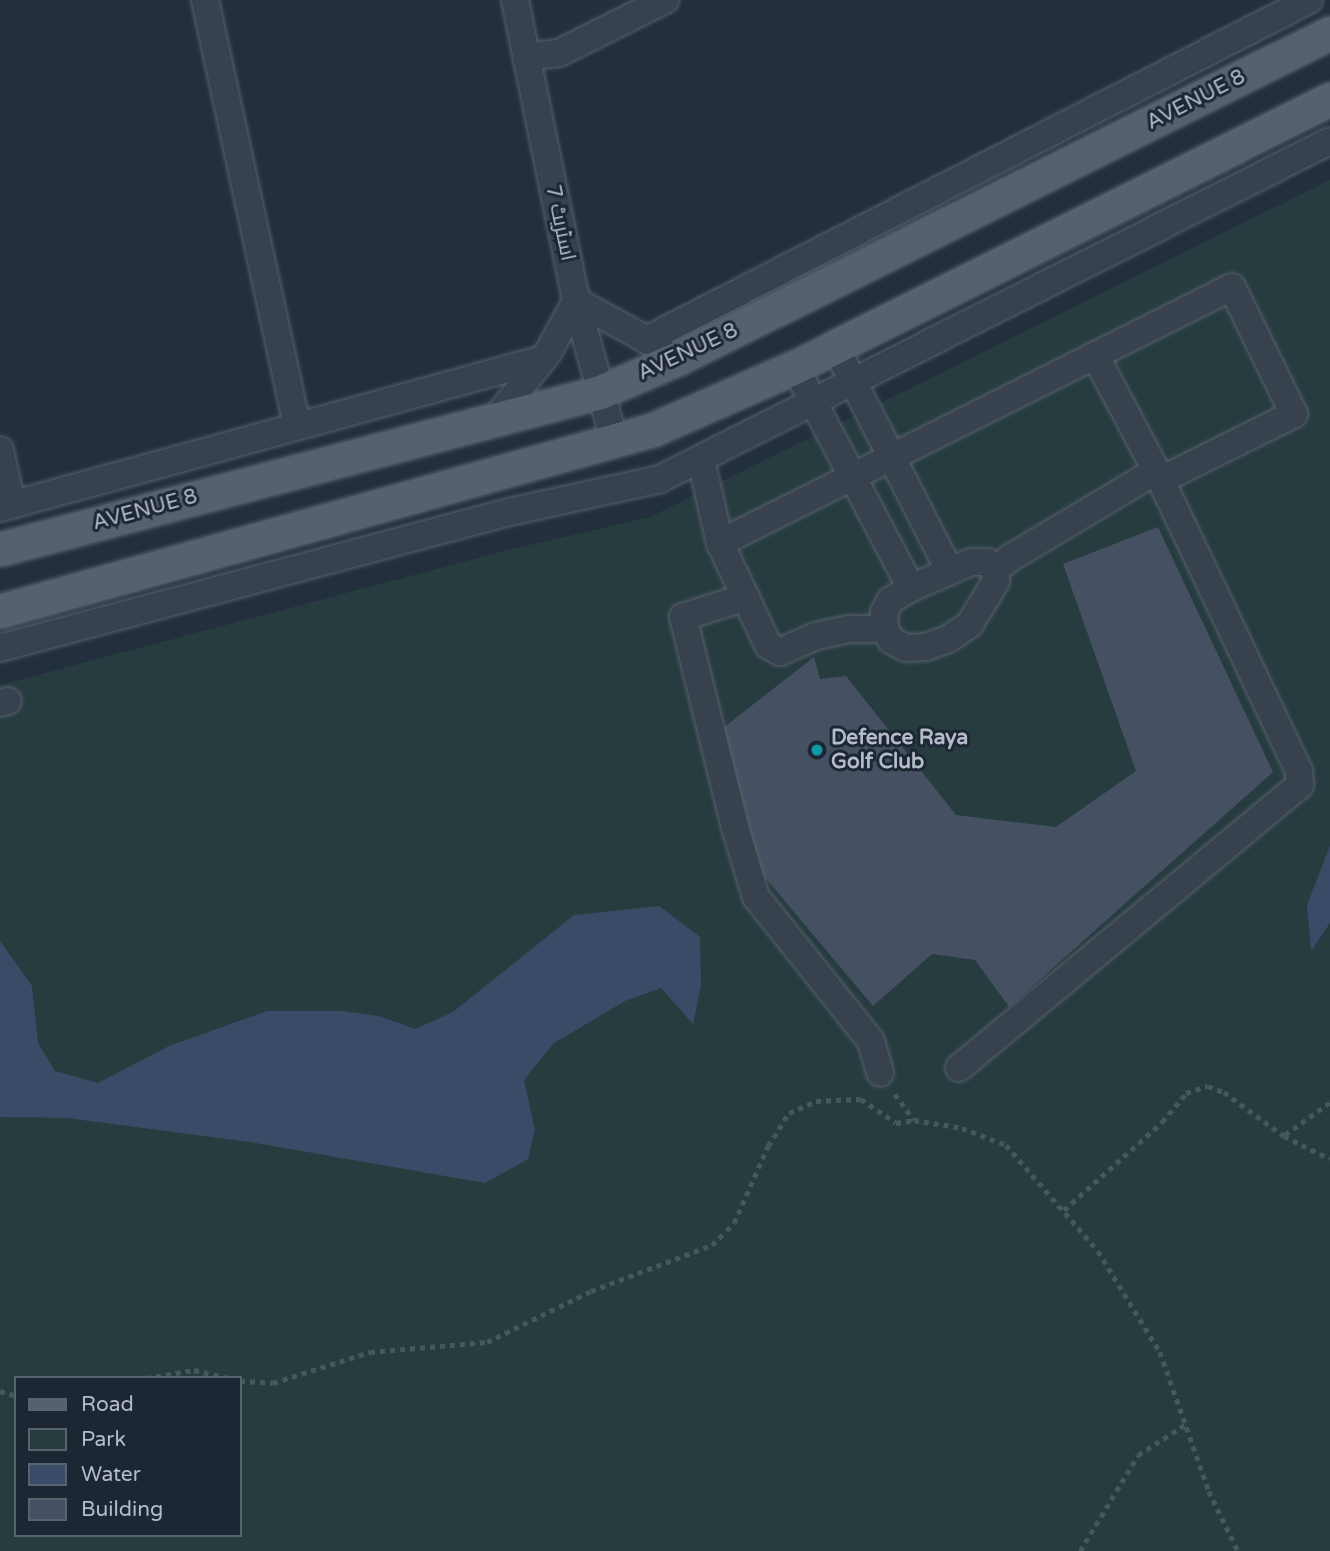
<!DOCTYPE html>
<meta charset="utf-8">
<style>
body{margin:0}
#map{position:relative;width:1330px;height:1551px;overflow:hidden;background:#242f3e;font-family:"Varela Round",Cairo,sans-serif}
div>[style]{position:absolute}
.green>*{inset:0;background:#263c3f}
.water>*{inset:0;background:#394c67}
.building>*{inset:0;background:#455162}
.path>*{height:4.5px;margin-top:-2.25px;transform-origin:0;background:repeating-linear-gradient(90deg,#44595c 0 5px,transparent 0 10px)}
.roads{filter:drop-shadow(0 0 2px #565f6c) drop-shadow(0 0 2px #565f6c)}
.minor>*{height:26px;margin:-13px;padding:0 13px;transform-origin:13px;border-radius:13px;background:#38414e}
.major>*{height:33px;margin:-16.5px;padding:0 16.5px;transform-origin:16.5px;border-radius:16.5px;background:#56606e}
.dots>*{width:19px;height:19px;translate:-50% -50%;box-sizing:border-box;border:4px solid #1d2633;border-radius:50%}
span{translate:-50% -50%;white-space:nowrap;text-align:center;line-height:1.15;-webkit-text-stroke:6px #1d2633;paint-order:stroke}
.street-label{font-size:21px;color:#b4bcc9}
.poi-label{font-size:21px;color:#b4bcc9;font-weight:700}
.left{translate:0 -50%;text-align:left}
.legend{position:absolute;left:14px;top:1376px;width:228px;height:161px;box-sizing:border-box;background:#1d2633;border:2px solid #59626f;margin:0;padding:9px 12px;list-style:none;font-size:21px;color:#b4bcc9}
.legend li{display:flex;align-items:center;gap:14px;height:35px}
.legend b{width:35px;border:2px solid #59626f}
</style>
<div id="map">
<div class="green">
<div style="clip-path:polygon(evenodd,1330px 180px,1330px 1551px,0 1551px,0 685px,504px 551px,650px 517px,1330px 180px,16px 1378px,240px 1378px,240px 1535px,16px 1535px,16px 1378px)"></div>
</div>
<div class="water">
<div style="clip-path:polygon(1330px 846px,1330px 923px,1311px 951px,1307px 905px)"></div>
<div style="clip-path:polygon(659px 906px,700px 937px,701px 986px,693px 1024px,661px 988px,625px 1001px,554px 1043px,524px 1080px,535px 1130px,528px 1159px,485px 1183px,249px 1142px,67px 1118px,0 1117px,0 941px,32px 986px,38px 1043px,55px 1071px,98px 1083px,169px 1046px,267px 1011px,343px 1011px,379px 1016px,415px 1029px,453px 1012px,574px 915px)"></div>
</div>
<div class="building">
<div style="clip-path:polygon(1158px 527px,1273px 772px,1009px 1007px,975px 960px,932px 954px,873px 1006px,762px 874px,723px 728px,814px 657px,820px 679px,846px 676px,956px 815px,1056px 827px,1136px 771px,1063px 564px)"></div>
</div>
<div class="path">
<div style="left:895px;top:1094px;width:32px;rotate:54deg"></div>
<div style="left:914px;top:1120px;width:49px;rotate:9.5deg"></div>
<div style="left:962px;top:1128px;width:47px;rotate:21.1deg"></div>
<div style="left:1006px;top:1145px;width:140px;rotate:49deg"></div>
<div style="left:1098px;top:1251px;width:119px;rotate:58.5deg"></div>
<div style="left:1160px;top:1352px;width:147px;rotate:70.6deg"></div>
<div style="left:1209px;top:1491px;width:67px;rotate:64.2deg"></div>
<div style="left:1330px;top:1103px;width:57px;rotate:144.3deg"></div>
<div style="left:1284px;top:1136px;width:51px;rotate:26.6deg"></div>
<div style="left:1064px;top:1210px;width:132px;rotate:-41.9deg"></div>
<div style="left:1162px;top:1122px;width:38px;rotate:-50deg"></div>
<div style="left:1186px;top:1093px;width:23px;rotate:-18deg"></div>
<div style="left:1208px;top:1086px;width:17px;rotate:21deg"></div>
<div style="left:1224px;top:1092px;width:74px;rotate:36.3deg"></div>
<div style="left:146px;top:1378px;width:49px;rotate:-9.5deg"></div>
<div style="left:194px;top:1370px;width:35px;rotate:13deg"></div>
<div style="left:240px;top:1381px;width:33px;rotate:3deg"></div>
<div style="left:273px;top:1383px;width:102px;rotate:-17.7deg"></div>
<div style="left:370px;top:1352px;width:117px;rotate:-4.9deg"></div>
<div style="left:487px;top:1342px;width:116px;rotate:-26.1deg"></div>
<div style="left:591px;top:1291px;width:129px;rotate:-20.8deg"></div>
<div style="left:712px;top:1245px;width:31px;rotate:-45deg"></div>
<div style="left:734px;top:1223px;width:84px;rotate:-66.2deg"></div>
<div style="left:768px;top:1146px;width:39px;rotate:-58deg"></div>
<div style="left:789px;top:1113px;width:30px;rotate:-24deg"></div>
<div style="left:816px;top:1101px;width:45px;rotate:-2.5deg"></div>
<div style="left:861px;top:1099px;width:42px;rotate:34.4deg"></div>
<div style="left:896px;top:1123px;width:18px;rotate:-9deg"></div>
<div style="left:0;top:1391px;width:17px;rotate:17deg"></div>
<div style="left:1080px;top:1551px;width:112px;rotate:-58.9deg"></div>
<div style="left:1138px;top:1455px;width:59px;rotate:-32.6deg"></div>
</div>
<div class="roads">
<div class="minor">
<div style="left:205px;top:0;width:436px;rotate:77.8deg"></div>
<div style="left:515px;top:0;width:307px;rotate:78.5deg"></div>
<div style="left:576px;top:301px;width:148px;rotate:74.7deg"></div>
<div style="left:526px;top:57px;width:33px;rotate:-7deg"></div>
<div style="left:559px;top:53px;width:119px;rotate:-26.6deg"></div>
<div style="left:646px;top:340px;width:745px;rotate:-27.15deg"></div>
<div style="left:835px;top:346px;width:251px;rotate:63deg"></div>
<div style="left:795px;top:367px;width:250px;rotate:62.3deg"></div>
<div style="left:911px;top:588px;width:65px;rotate:-23.4deg"></div>
<div style="left:971px;top:562px;width:16px"></div>
<div style="left:987px;top:562px;width:11px;rotate:45deg"></div>
<div style="left:493px;top:422px;width:90px;rotate:-51.7deg"></div>
<div style="left:549px;top:351px;width:57px;rotate:-61.6deg"></div>
<div style="left:576px;top:301px;width:96px;rotate:28.7deg"></div>
<div style="left:0;top:450px;width:56px;rotate:77.7deg"></div>
<div style="left:701px;top:460px;width:85px;rotate:77.1deg"></div>
<div style="left:720px;top:543px;width:113px;rotate:64.8deg"></div>
<div style="left:768px;top:645px;width:14px;rotate:30deg"></div>
<div style="left:780px;top:652px;width:39px;rotate:-24deg"></div>
<div style="left:816px;top:636px;width:35px;rotate:-12deg"></div>
<div style="left:850px;top:629px;width:35px"></div>
<div style="left:885px;top:629px;width:13px;rotate:61deg"></div>
<div style="left:891px;top:640px;width:17px;rotate:28deg"></div>
<div style="left:906px;top:648px;width:20px;rotate:-3deg"></div>
<div style="left:926px;top:647px;width:23px;rotate:-20deg"></div>
<div style="left:948px;top:639px;width:27px;rotate:-34deg"></div>
<div style="left:970px;top:624px;width:50px;rotate:-58.8deg"></div>
<div style="left:996px;top:581px;width:11px;rotate:-95deg"></div>
<div style="left:995px;top:570px;width:19px;rotate:-39deg"></div>
<div style="left:1010px;top:558px;width:170px;rotate:-30.8deg"></div>
<div style="left:0;top:508px;width:563px;rotate:-15.34deg"></div>
<div style="left:720px;top:543px;width:572px;rotate:-26.57deg"></div>
<div style="left:1232px;top:287px;width:141px;rotate:64deg"></div>
<div style="left:1294px;top:414px;width:148px;rotate:153.6deg"></div>
<div style="left:746px;top:597px;width:66px;rotate:162.4deg"></div>
<div style="left:683px;top:617px;width:216px;rotate:76.1deg"></div>
<div style="left:735px;top:827px;width:73px;rotate:73.3deg"></div>
<div style="left:756px;top:897px;width:184px;rotate:51.4deg"></div>
<div style="left:871px;top:1041px;width:33px;rotate:74deg"></div>
<div style="left:885px;top:629px;width:17px;rotate:-93deg"></div>
<div style="left:884px;top:612px;width:14px;rotate:-60deg"></div>
<div style="left:891px;top:600px;width:23px;rotate:-31deg"></div>
<div style="left:0;top:648px;width:527px;rotate:-14.96deg"></div>
<div style="left:509px;top:512px;width:155px;rotate:-12.3deg"></div>
<div style="left:660px;top:479px;width:750px;rotate:-26.77deg"></div>
<div style="left:0;top:703px;width:8px;rotate:-14deg"></div>
<div style="left:959px;top:1068px;width:443px;rotate:-39.7deg"></div>
<div style="left:1300px;top:785px;width:14px;rotate:-94deg"></div>
<div style="left:1299px;top:771px;width:322px;rotate:-115.4deg"></div>
<div style="left:1161px;top:480px;width:141px;rotate:-117.8deg"></div>
</div>
<div class="major">
<div style="left:0;top:549px;width:620px;rotate:-14.66deg"></div>
<div style="left:600px;top:392px;width:88px;rotate:-23.4deg"></div>
<div style="left:681px;top:357px;width:725px;rotate:-26.53deg"></div>
<div style="left:0;top:611px;width:677px;rotate:-15.52deg"></div>
<div style="left:652px;top:430px;width:156px;rotate:-23.8deg"></div>
<div style="left:795px;top:367px;width:598px;rotate:-26.61deg"></div>
</div>
</div>
<div class="dots">
<div style="left:817px;top:750px;background:#0f9aa8"></div>
</div>
<div class="street-label">
<span style="left:1196px;top:100px;rotate:-27deg">AVENUE 8</span>
<span style="left:560px;top:223px;rotate:78deg">اسٹریٹ 7</span>
<span style="left:688px;top:352px;rotate:-25deg">AVENUE 8</span>
<span style="left:145px;top:510px;rotate:-15deg">AVENUE 8</span>
</div>
<div class="poi-label">
<span class="left" style="left:831px;top:750px">Defence Raya<br>Golf Club</span>
</div>
<ul class="legend">
<li><b style="height:9px;background:#56606e"></b>Road</li>
<li><b style="height:19px;background:#263c3f"></b>Park</li>
<li><b style="height:19px;background:#394c67"></b>Water</li>
<li><b style="height:19px;background:#455162"></b>Building</li>
</ul>
</div>
